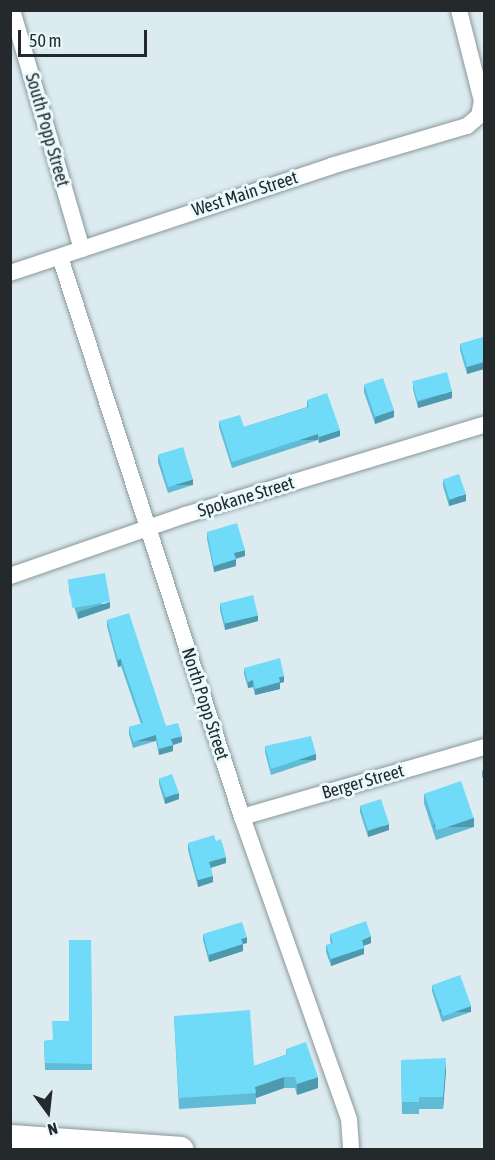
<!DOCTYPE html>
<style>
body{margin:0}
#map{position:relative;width:495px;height:1160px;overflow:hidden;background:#dcebf0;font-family:"Asap Condensed",sans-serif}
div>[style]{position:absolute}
.roads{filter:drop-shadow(0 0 2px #89979b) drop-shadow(0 0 2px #89979b)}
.street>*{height:16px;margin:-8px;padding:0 8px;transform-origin:8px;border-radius:8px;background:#fff}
.primary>*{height:26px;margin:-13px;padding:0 13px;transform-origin:13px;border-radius:13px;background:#fff}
.wall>*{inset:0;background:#60bcd5}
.shaded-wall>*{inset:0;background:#4e99ae;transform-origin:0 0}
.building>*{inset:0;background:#70dbf8;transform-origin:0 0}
span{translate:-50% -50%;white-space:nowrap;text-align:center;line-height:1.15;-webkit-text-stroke:6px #eaf9fd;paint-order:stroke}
.street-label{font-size:18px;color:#242a2b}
.frame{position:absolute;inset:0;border:12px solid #242a2b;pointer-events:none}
.north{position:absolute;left:18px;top:1082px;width:60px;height:60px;-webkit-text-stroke:4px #eaf9fd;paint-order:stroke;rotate:165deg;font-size:16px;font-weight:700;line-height:24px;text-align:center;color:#242a2b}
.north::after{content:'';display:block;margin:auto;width:21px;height:27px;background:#242a2b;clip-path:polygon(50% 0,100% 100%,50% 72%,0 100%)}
.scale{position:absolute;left:18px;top:30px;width:129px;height:27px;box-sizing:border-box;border:3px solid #242a2b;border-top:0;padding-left:8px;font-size:18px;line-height:21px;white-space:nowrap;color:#242a2b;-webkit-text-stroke:4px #eaf9fd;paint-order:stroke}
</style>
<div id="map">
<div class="roads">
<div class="street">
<div style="left:12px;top:10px;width:249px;rotate:73.7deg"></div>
<div style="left:60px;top:257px;width:589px;rotate:72deg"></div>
<div style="left:242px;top:817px;width:320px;rotate:70.5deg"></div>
<div style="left:349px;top:1119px;width:31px;rotate:86deg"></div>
<div style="left:10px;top:273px;width:338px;rotate:-18.4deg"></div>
<div style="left:331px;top:166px;width:142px;rotate:-16.4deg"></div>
<div style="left:467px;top:126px;width:16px;rotate:-40deg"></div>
<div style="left:479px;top:116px;width:15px;rotate:-79deg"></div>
<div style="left:482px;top:101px;width:94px;rotate:-104.2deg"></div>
<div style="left:10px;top:576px;width:185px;rotate:-19.2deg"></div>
<div style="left:185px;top:515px;width:312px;rotate:-16.8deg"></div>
<div style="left:242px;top:817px;width:252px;rotate:-16.1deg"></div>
</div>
<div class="primary">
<div style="left:10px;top:1138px;width:171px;rotate:4deg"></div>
</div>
</div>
<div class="wall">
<div style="clip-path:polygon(484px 337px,484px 369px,467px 374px,460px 350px,460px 344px)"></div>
<div style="clip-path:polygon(413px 383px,452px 398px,418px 408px,413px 389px)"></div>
<div style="clip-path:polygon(364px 385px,394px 417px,375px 424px,364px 392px)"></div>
<div style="clip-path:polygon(307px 400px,340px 436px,319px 443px,318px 440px,232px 468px,219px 427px,219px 421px,244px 427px,307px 407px)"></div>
<div style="clip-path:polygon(158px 455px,193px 485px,168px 493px,158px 462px)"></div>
<div style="clip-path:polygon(443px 480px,466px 501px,449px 506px,443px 486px)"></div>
<div style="clip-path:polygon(207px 532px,245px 556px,236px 559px,236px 566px,214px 572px,207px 539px)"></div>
<div style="clip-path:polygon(69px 585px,110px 608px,78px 619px,69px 591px)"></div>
<div style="clip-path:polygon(220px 604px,258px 621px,225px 630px,220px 610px)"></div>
<div style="clip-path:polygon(107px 620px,166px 726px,182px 742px,173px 745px,173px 751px,159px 755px,156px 741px,133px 748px,129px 734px,129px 727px,141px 724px,121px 666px,118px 667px,107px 626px)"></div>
<div style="clip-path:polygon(244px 668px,284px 682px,280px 683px,280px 689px,255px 695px,253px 687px,248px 688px,244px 674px)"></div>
<div style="clip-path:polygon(265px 746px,316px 760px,271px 775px,265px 752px)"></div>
<div style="clip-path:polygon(484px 768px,484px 779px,482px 777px,482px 771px)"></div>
<div style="clip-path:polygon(159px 778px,179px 799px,165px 804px,159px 784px)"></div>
<div style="clip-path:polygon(424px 794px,474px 827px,436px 840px,424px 803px)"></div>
<div style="clip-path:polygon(360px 806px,389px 830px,368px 837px,360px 812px)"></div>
<div style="clip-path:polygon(216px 841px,226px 863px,211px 868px,213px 882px,198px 887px,188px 850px,188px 843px)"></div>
<div style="clip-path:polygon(203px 934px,247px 943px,243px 944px,243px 951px,209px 962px,203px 940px)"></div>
<div style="clip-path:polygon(330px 934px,371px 943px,364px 946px,364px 954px,331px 966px,326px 952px,326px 945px,331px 944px,330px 940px)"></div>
<div style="clip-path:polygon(91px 940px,92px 1070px,45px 1070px,44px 1041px,52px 1040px,69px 1021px)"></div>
<div style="clip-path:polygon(432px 985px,471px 1012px,442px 1022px,432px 991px)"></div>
<div style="clip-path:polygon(174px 1016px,254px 1066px,286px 1055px,286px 1049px,318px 1088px,297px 1095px,295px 1088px,284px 1088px,256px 1098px,256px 1104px,179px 1109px)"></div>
<div style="clip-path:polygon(401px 1060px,446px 1070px,443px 1109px,419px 1109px,419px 1114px,402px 1114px)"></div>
</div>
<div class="shaded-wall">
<div style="clip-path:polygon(484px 362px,484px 369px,467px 374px,467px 367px)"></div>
<div style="clip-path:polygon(452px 391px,452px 398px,418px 408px,418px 402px)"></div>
<div style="clip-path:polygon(394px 410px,394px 417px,375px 424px,375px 417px)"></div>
<div style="clip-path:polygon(340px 430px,340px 436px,319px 443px,319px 437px)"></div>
<div style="left:318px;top:434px;width:6px;height:90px;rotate:90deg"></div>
<div style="left:193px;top:479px;width:6px;height:26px;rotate:90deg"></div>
<div style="clip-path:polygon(466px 494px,466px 501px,449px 506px,449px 500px)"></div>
<div style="clip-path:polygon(245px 550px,245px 556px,234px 559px,234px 553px)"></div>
<div style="clip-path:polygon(236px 559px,236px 566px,214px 572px,214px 566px)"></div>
<div style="clip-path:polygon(110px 602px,110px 608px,78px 619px,78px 612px)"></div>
<div style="clip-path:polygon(258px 615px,258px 621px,225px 630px,225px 623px)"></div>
<div style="clip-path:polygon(121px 659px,121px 666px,118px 667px,118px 660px)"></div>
<div style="clip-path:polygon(284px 676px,284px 682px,280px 683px,280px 689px,255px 695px,255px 689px,279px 677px)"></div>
<div style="clip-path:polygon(253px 680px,253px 687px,248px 688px,248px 682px)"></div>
<div style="left:156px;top:735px;width:6px;height:24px;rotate:90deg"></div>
<div style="clip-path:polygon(182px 736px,182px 742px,173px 745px,173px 751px,159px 755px,159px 749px,171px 739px)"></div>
<div style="left:316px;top:754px;width:6px;height:47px;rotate:90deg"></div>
<div style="clip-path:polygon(179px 793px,179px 799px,165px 804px,165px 797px)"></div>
<div style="left:474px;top:818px;width:9px;height:40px;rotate:90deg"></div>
<div style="clip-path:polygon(389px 824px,389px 830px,368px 837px,368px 831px)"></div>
<div style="clip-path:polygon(226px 857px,226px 863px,209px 868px,209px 862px)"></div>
<div style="clip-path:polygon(213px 876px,213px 882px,198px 887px,198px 880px)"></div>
<div style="clip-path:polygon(371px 936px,371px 943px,362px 946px,362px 940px)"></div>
<div style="clip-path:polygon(247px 937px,247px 943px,243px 944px,243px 951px,209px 962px,209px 955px,241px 939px)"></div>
<div style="clip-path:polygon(364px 948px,364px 954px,331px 966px,331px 959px)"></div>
<div style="left:471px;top:1006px;width:6px;height:31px;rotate:90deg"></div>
<div style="clip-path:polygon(446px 1058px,446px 1070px,443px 1109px,443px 1097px)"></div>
<div style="clip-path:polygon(284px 1077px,284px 1088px,256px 1098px,255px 1087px)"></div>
<div style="clip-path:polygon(318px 1077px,318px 1088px,297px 1095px,297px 1084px)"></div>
</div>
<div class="building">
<div style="clip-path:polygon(484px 337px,484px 362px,467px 367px,460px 344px)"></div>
<div style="left:447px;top:372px;width:20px;height:36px;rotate:75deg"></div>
<div style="left:383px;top:378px;width:34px;height:20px;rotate:71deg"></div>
<div style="clip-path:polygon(327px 393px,340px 430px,319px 437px,318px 434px,232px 462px,219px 421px,240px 415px,244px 427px,309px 407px,307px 400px)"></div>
<div style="left:183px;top:447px;width:34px;height:26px;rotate:73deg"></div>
<div style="left:459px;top:474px;width:21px;height:17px;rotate:71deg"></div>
<div style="clip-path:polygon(237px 523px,245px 550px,234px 553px,236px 559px,214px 566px,207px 532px)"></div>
<div style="left:105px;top:573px;width:29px;height:38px;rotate:80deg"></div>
<div style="left:253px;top:595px;width:21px;height:34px;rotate:76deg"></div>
<div style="clip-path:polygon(129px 613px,166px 726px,178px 723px,182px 736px,171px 739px,173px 745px,159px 749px,156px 735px,133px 742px,129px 727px,143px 723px,121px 659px,118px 660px,107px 620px)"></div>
<div style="clip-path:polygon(280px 658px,284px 676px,279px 677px,280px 682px,255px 689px,253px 680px,248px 682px,244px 668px)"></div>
<div style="clip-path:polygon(311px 736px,316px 754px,271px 769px,265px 746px)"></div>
<div style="left:172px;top:774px;width:20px;height:14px;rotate:70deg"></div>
<div style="left:461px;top:781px;width:39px;height:39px;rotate:71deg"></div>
<div style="left:381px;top:799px;width:26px;height:22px;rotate:72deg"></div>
<div style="clip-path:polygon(214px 835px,216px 841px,221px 839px,226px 857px,209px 862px,213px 876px,198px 880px,188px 843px)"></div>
<div style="clip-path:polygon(366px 921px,371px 936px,362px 940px,364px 948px,331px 959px,326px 945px,333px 943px,330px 934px)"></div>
<div style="clip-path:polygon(242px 922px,247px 937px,241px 939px,243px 944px,209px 955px,203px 934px)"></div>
<div style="clip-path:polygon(69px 940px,91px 940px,92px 1064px,45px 1063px,44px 1041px,53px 1040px,52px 1021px,69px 1021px)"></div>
<div style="left:460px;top:975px;width:33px;height:30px;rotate:70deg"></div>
<div style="clip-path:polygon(250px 1010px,254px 1066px,287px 1054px,286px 1049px,306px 1042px,318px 1077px,297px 1084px,295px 1077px,284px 1077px,255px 1087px,256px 1093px,179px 1098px,174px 1016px)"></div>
<div style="clip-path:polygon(446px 1058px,443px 1097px,419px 1097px,419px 1102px,402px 1102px,401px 1060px)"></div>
</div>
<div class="street-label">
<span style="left:47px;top:130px;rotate:74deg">South Popp Street</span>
<span style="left:245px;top:194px;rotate:-18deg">West Main Street</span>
<span style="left:246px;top:497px;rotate:-17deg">Spokane Street</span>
<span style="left:205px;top:704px;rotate:72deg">North Popp Street</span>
<span style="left:363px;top:782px;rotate:-16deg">Berger Street</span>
</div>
<div class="frame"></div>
<div class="north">N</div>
<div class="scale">50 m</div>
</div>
